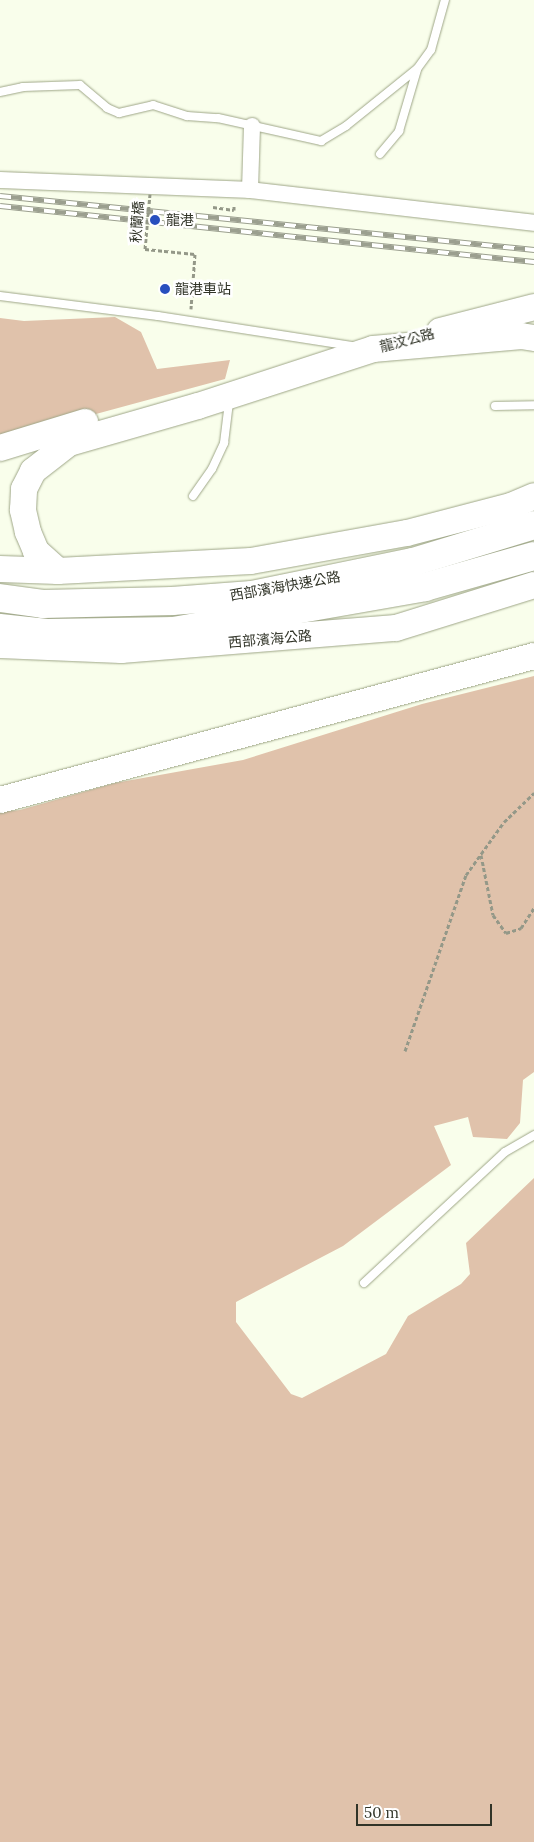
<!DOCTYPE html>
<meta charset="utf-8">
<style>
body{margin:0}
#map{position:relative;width:534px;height:1842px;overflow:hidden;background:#f9feeb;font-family:Lora,"Noto Sans TC",serif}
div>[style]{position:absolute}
.green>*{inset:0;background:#e0c2ab}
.path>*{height:3px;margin-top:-1.5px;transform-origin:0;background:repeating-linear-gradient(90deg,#949888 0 4px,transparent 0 6.5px)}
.roads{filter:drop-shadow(0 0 1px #9ea687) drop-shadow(0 0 1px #9ea687)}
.service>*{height:8px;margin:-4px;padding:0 4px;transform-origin:4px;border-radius:4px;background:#fff}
.minor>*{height:16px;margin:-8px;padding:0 8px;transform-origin:8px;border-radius:8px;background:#fff}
.primary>*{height:26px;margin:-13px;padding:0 13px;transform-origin:13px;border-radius:13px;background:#fff}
.trunk>*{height:28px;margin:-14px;padding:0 14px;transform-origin:14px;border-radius:14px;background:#fff}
.rail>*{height:5.5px;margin-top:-2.75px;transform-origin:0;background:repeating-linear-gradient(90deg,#fff 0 11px,#9b9f8f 0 22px);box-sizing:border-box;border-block:1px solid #9b9f8f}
.path-bridge>*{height:3px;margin-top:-1.5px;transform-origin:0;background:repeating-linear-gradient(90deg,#949888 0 4px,transparent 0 6.5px)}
.dots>*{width:14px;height:14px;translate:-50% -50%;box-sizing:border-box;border:2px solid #fff;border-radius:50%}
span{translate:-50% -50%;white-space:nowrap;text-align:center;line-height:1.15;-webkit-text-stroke:5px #fff;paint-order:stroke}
.poi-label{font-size:14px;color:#313428}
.left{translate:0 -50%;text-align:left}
.street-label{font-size:14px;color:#313428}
.scale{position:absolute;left:356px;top:1804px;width:136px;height:22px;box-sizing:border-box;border:2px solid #313428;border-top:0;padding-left:6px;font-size:15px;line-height:18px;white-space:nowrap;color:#313428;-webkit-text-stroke:4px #fff;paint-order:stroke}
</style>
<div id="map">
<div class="green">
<div style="clip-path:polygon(115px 317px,141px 332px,157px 369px,230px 360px,225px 379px,0 440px,0 318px,24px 321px)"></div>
<div style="clip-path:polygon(534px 676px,534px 1072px,523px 1080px,520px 1123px,507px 1139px,473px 1137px,468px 1117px,434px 1126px,451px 1165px,343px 1246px,236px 1302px,236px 1322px,291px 1394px,302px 1398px,386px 1354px,408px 1316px,461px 1284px,470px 1274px,466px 1243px,534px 1178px,534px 1842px,0 1842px,0 812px,20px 810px,115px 783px,243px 760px,422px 704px)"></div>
</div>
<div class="path">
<div style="left:213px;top:207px;width:21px;rotate:8deg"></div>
<div style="left:234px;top:210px;width:6px;rotate:-90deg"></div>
<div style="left:145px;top:249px;width:50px;rotate:5.7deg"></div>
<div style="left:195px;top:254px;width:55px;rotate:94.2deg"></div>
<div style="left:481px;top:855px;width:61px;rotate:78.7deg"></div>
<div style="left:493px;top:915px;width:22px;rotate:54deg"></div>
<div style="left:506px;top:933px;width:16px;rotate:-18deg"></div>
<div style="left:521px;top:928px;width:24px;rotate:-57deg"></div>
<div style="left:405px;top:1051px;width:186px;rotate:-70.9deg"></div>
<div style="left:466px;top:875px;width:65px;rotate:-54.4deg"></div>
<div style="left:504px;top:822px;width:42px;rotate:-44deg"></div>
</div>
<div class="roads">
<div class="service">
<div style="left:0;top:92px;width:24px;rotate:-12deg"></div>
<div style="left:23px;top:87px;width:57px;rotate:-2deg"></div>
<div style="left:80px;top:85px;width:35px;rotate:40deg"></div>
<div style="left:107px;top:108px;width:13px;rotate:23deg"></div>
<div style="left:119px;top:113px;width:35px;rotate:-13deg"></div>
<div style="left:153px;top:105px;width:36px;rotate:18deg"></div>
<div style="left:187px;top:116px;width:31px;rotate:4deg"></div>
<div style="left:218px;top:118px;width:106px;rotate:12.6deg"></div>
<div style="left:321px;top:141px;width:29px;rotate:-31deg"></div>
<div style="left:346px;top:126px;width:91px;rotate:-38.8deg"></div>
<div style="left:417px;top:69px;width:24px;rotate:-54deg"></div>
<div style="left:431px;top:50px;width:52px;rotate:-74.4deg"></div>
<div style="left:380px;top:154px;width:30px;rotate:-50deg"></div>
<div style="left:399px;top:131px;width:64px;rotate:-73.6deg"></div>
<div style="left:0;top:296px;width:159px;rotate:7.2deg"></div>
<div style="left:158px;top:316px;width:196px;rotate:8.8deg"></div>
<div style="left:495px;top:406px;width:39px;rotate:-1deg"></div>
<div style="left:193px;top:496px;width:33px;rotate:-55deg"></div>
<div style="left:212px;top:469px;width:29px;rotate:-65deg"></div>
<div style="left:224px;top:443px;width:41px;rotate:-83deg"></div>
<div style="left:364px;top:1283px;width:192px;rotate:-42.9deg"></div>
<div style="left:505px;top:1152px;width:34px;rotate:-30deg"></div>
</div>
<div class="minor">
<div style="left:252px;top:126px;width:64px;rotate:91.8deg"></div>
<div style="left:250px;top:190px;width:286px;rotate:6.6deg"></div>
<div style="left:0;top:180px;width:250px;rotate:2.3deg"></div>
</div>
<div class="primary">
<div style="left:440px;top:331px;width:97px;rotate:-14.3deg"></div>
<div style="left:0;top:448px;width:89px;rotate:-17deg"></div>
<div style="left:0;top:569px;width:58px;rotate:2deg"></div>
<div style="left:58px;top:571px;width:193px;rotate:-3deg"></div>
<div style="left:251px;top:561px;width:158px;rotate:-10.2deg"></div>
<div style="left:407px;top:533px;width:107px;rotate:-14.6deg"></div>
<div style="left:511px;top:506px;width:25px;rotate:-23deg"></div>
<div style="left:58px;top:571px;width:30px;rotate:-138deg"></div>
<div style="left:36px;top:551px;width:21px;rotate:-113deg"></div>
<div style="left:28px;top:532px;width:23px;rotate:-103deg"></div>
<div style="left:23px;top:510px;width:21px;rotate:-87deg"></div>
<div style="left:24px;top:489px;width:20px;rotate:-63deg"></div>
<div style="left:33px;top:471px;width:46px;rotate:-37.9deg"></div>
<div style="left:69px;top:443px;width:134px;rotate:-16deg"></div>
<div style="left:198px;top:406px;width:184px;rotate:-18deg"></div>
<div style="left:373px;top:349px;width:149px;rotate:-5deg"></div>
<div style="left:521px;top:336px;width:13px;rotate:9deg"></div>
<div style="left:0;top:645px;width:121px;rotate:2.4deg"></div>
<div style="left:121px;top:650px;width:276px;rotate:-4.6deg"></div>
<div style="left:396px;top:628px;width:145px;rotate:-17.3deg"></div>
<div style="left:0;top:800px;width:553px;rotate:-15.09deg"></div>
</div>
<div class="trunk">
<div style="left:0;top:598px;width:43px;rotate:7.9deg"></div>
<div style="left:43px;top:604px;width:129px;rotate:-1.3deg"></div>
<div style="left:172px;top:601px;width:80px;rotate:-4.3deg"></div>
<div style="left:252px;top:595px;width:164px;rotate:-11.6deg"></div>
<div style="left:413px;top:562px;width:127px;rotate:-17deg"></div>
<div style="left:0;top:628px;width:47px;rotate:6.1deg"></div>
<div style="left:47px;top:633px;width:127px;rotate:-0.9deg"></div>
<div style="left:174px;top:631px;width:255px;rotate:-9.9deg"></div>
<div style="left:425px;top:587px;width:113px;rotate:-15.9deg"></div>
</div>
</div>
<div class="rail">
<div style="left:0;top:196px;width:537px;rotate:5.77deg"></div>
<div style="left:0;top:206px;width:537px;rotate:5.99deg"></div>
</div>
<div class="path-bridge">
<div style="left:145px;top:249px;width:55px;rotate:-84.8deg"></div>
</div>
<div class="dots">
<div style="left:155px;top:220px;background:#284fbe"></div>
<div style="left:165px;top:289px;background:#284fbe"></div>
</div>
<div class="poi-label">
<span class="left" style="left:166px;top:220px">龍港</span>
<span class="left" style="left:175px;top:289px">龍港車站</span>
</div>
<div class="street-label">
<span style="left:137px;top:222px;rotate:-86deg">秋蘭橋</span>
<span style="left:407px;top:340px;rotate:-15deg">龍汶公路</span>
<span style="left:285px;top:586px;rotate:-10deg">西部濱海快速公路</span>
<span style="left:270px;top:639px;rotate:-5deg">西部濱海公路</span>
</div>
<div class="scale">50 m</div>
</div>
